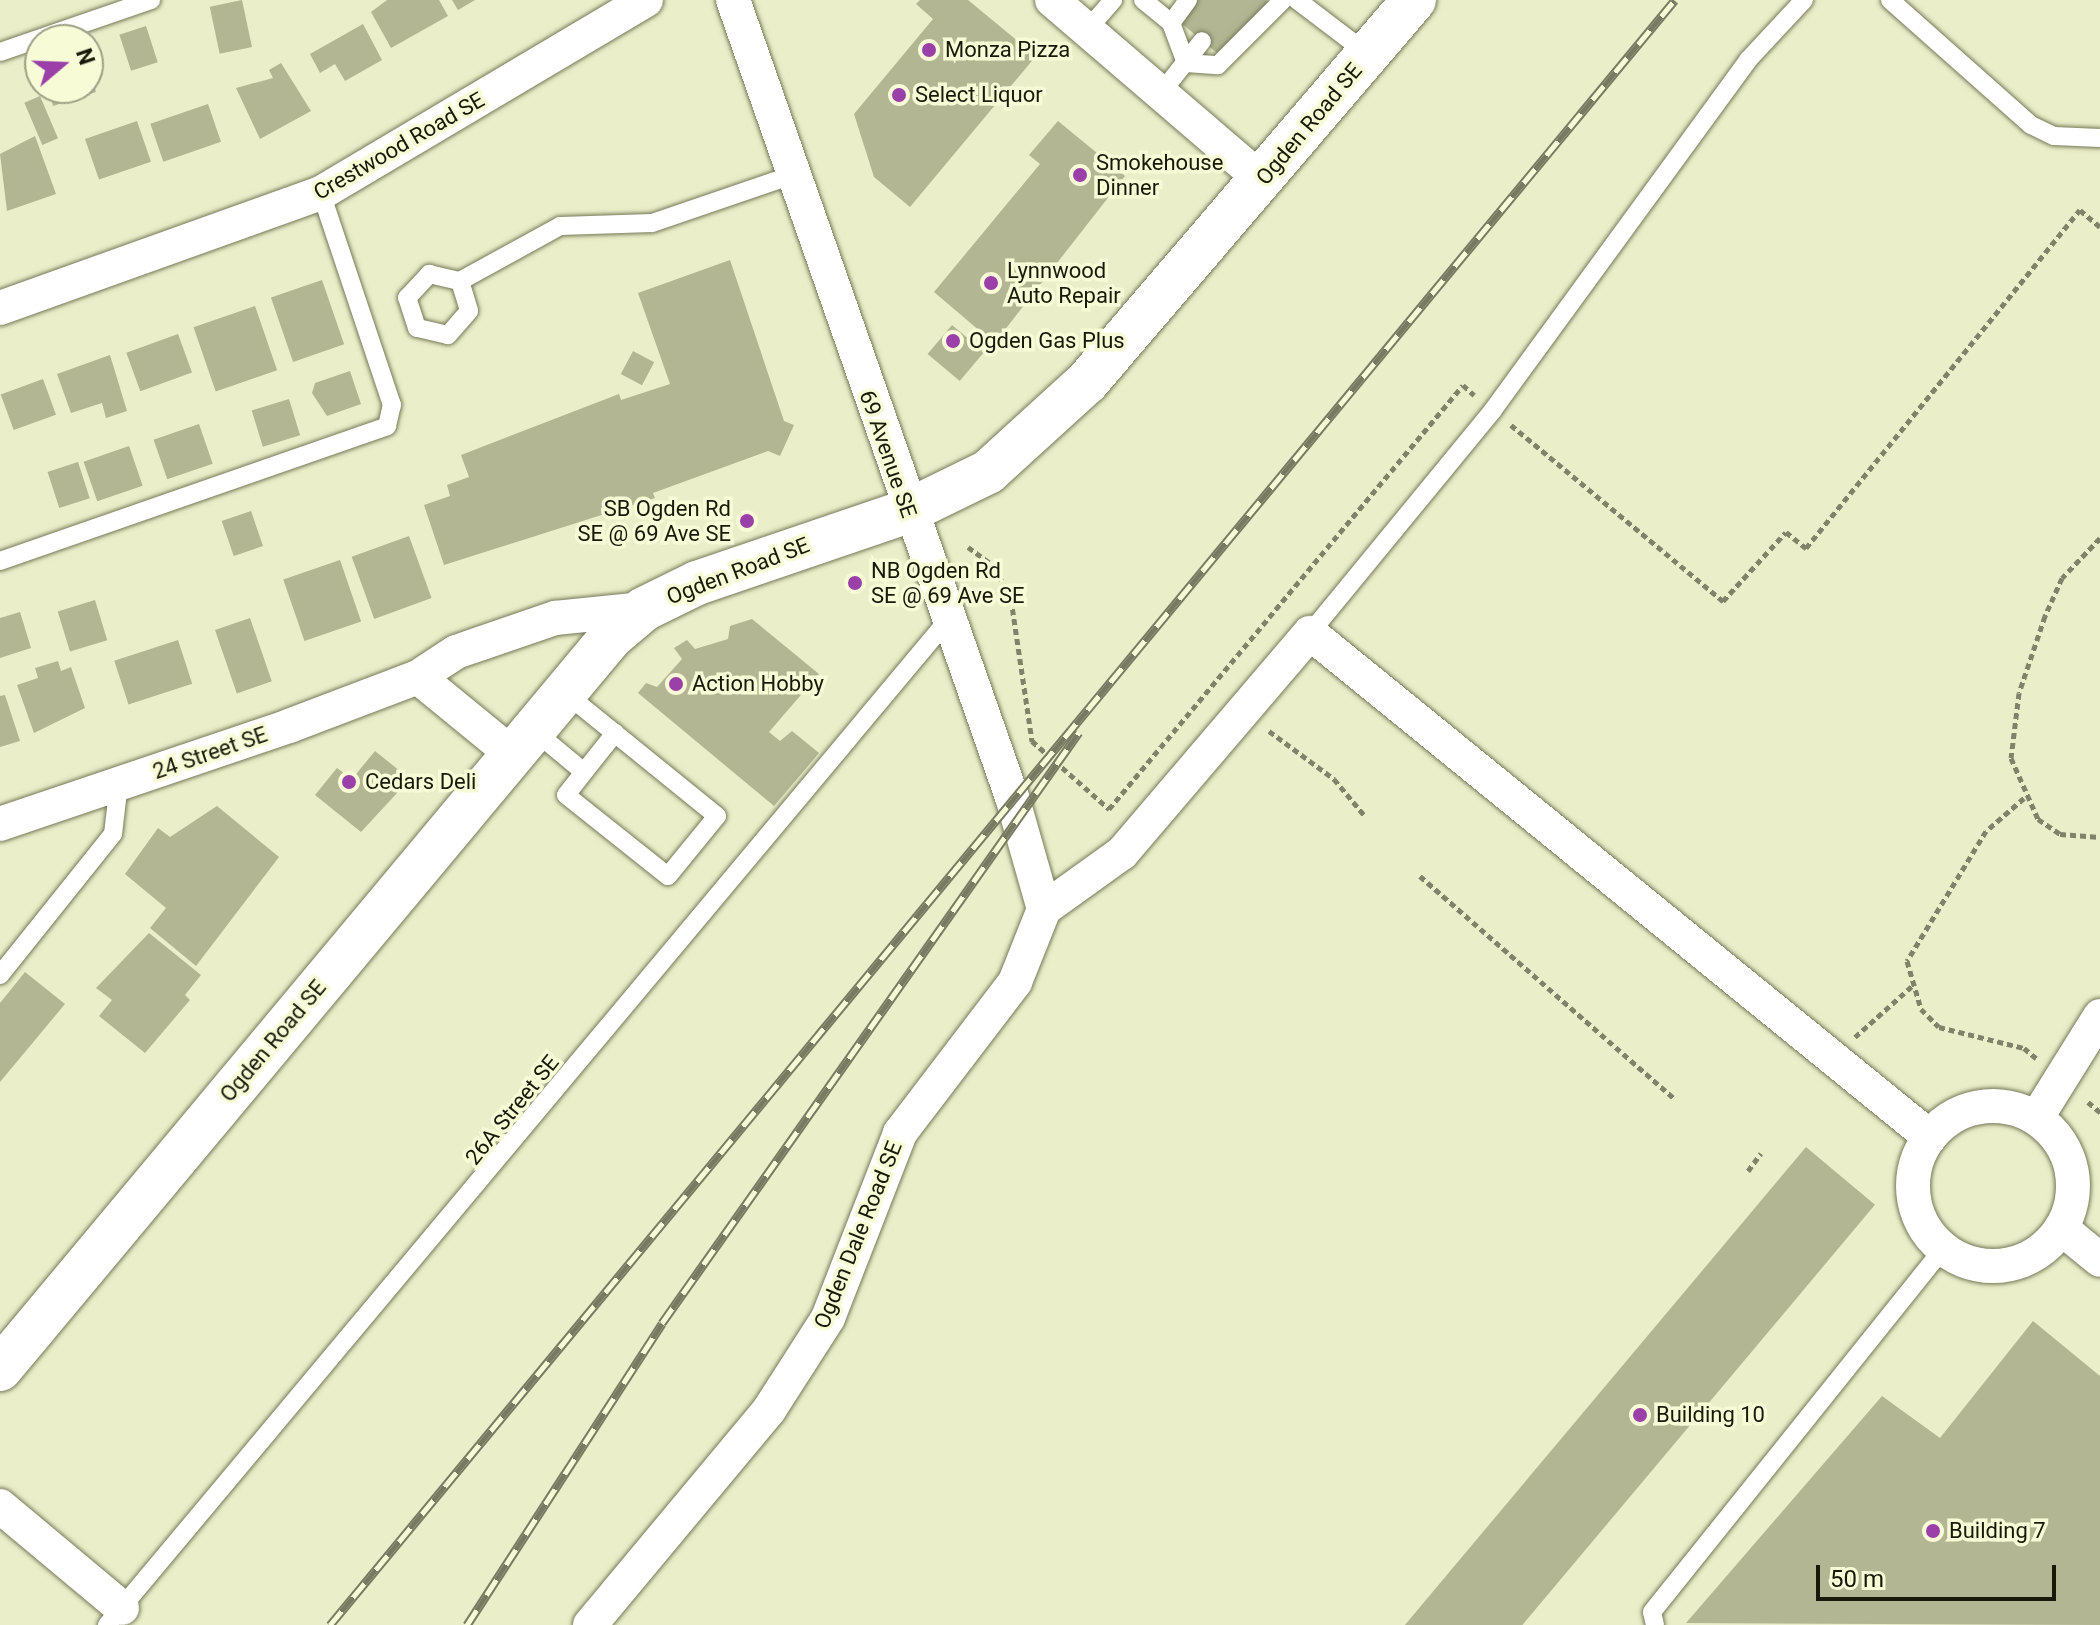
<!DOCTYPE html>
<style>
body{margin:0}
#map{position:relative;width:2100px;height:1625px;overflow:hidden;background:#eaeec9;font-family:Roboto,sans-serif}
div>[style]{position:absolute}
.building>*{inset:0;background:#b2b692;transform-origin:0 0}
.path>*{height:5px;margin-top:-2.5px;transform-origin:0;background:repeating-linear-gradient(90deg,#808369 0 6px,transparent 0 10px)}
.roads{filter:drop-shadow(0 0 2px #767958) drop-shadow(0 0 2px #767958)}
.lane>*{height:18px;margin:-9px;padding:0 9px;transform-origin:9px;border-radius:9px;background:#fff}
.street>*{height:34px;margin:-17px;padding:0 17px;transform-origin:17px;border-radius:17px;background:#fff}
.street>.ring{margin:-17px;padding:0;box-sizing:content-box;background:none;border:34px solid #fff;border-radius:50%}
.secondary>*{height:44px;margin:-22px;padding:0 22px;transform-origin:22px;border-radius:22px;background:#fff}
.rail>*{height:9px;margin-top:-4.5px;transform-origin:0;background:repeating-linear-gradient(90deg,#f8fcd6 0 18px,#787b62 0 36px);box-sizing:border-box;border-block:2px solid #787b62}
.dots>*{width:22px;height:22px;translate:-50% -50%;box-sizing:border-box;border:4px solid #f8fcd6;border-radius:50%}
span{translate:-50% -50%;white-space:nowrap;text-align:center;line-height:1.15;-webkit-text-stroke:7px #f8fcd6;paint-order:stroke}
.poi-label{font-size:22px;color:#18190b}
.left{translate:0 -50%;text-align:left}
.right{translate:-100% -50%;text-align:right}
.street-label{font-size:22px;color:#18190b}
.north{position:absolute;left:24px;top:24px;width:80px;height:80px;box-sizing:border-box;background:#f8fcd6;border:2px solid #9ea185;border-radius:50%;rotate:71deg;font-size:22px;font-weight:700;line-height:32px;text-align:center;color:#18190b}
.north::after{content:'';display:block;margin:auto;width:28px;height:36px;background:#9b3fa9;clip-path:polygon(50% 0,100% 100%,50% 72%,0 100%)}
.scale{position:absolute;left:1816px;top:1565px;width:240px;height:36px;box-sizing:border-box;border:4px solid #18190b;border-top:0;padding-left:10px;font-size:24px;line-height:28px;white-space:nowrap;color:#18190b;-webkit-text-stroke:6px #f8fcd6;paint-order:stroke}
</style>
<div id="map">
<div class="building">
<div style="left:242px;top:0;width:48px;height:33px;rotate:78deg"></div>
<div style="clip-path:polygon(439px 0,448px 16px,391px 48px,371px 12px,387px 0)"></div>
<div style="clip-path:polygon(452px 0,475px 0,458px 10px)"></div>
<div style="clip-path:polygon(920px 0,968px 0,1036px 56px,910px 207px,874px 177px,854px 114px,933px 19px,916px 4px)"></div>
<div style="clip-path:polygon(1198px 0,1266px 0,1271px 4px,1224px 59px,1180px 22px)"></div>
<div style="clip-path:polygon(363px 24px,382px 60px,345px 81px,335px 64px,320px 73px,310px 54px)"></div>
<div style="left:146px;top:26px;width:38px;height:28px;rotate:72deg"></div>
<div style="clip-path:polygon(281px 63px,311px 111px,260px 139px,236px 88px,273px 78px,269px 70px)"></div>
<div style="clip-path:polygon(89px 70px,96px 92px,53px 106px,48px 88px,88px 88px)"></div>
<div style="left:40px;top:96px;width:46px;height:17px;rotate:67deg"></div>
<div style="left:208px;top:104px;width:40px;height:61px;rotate:71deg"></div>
<div style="left:137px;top:121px;width:43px;height:55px;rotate:71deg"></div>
<div style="clip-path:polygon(1058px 121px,1125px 176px,1000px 336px,987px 337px,934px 292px,1040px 164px,1029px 155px)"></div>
<div style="clip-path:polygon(35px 136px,56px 194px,7px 211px,0 154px)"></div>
<div style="clip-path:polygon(730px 260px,784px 421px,794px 425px,780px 456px,768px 451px,653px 493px,655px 498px,444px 565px,424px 505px,450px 496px,447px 485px,469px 477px,461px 455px,619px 394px,621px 400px,670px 384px,638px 293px)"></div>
<div style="left:322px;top:280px;width:68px;height:54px;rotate:71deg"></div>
<div style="left:255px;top:306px;width:68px;height:65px;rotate:71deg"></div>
<div style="left:952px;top:325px;width:42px;height:38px;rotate:40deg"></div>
<div style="left:178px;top:334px;width:41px;height:55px;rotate:70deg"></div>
<div style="left:633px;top:351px;width:24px;height:26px;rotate:28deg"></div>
<div style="clip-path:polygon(110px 355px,127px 411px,106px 418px,102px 403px,71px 413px,57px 374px)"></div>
<div style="clip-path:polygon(350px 371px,361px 404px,327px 416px,312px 393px,315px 383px)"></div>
<div style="left:43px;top:379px;width:38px;height:45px;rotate:70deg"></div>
<div style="left:289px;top:399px;width:38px;height:39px;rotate:73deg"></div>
<div style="left:199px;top:424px;width:42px;height:48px;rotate:71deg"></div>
<div style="left:129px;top:446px;width:42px;height:48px;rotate:71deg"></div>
<div style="left:78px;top:462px;width:38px;height:32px;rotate:72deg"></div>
<div style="left:251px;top:511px;width:37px;height:31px;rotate:71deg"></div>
<div style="left:409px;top:536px;width:66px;height:61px;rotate:70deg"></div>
<div style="left:340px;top:560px;width:65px;height:60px;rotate:71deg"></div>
<div style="left:95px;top:600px;width:42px;height:39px;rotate:73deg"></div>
<div style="clip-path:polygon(20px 612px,31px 648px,0 658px,0 618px)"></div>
<div style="left:250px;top:618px;width:67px;height:37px;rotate:71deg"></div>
<div style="clip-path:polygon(752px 619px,819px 674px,769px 732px,780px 741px,792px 731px,819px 753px,774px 806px,638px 693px,646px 683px,657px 687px,682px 659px,674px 648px,687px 640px,695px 649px,728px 639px,730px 626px)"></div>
<div style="left:178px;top:640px;width:46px;height:67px;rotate:72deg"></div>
<div style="clip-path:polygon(58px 661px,61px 671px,71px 667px,85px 708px,34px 733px,17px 685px,38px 678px,35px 668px)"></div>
<div style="clip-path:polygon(5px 695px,20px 741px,0 747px,0 696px)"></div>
<div style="clip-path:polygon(375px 751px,410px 779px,361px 832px,315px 795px,337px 768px,352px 779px)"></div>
<div style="clip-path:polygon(217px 806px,279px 857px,196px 966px,150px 928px,166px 908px,125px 874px,158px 828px,170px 837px)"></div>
<div style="clip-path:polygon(149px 933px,201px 975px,185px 995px,190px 1000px,145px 1053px,99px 1016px,112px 1000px,96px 988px)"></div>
<div style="clip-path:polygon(25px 972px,65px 1004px,0 1082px,0 1003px)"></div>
<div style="left:1806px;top:1147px;width:90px;height:624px;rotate:40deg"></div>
<div style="clip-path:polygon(2033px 1321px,2100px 1376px,2100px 1625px,1686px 1623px,1882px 1396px,1940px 1438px)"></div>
</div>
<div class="path">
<div style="left:1511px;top:425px;width:276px;rotate:39.7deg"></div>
<div style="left:1723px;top:601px;width:93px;rotate:-47.6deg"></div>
<div style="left:1786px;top:532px;width:26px;rotate:39deg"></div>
<div style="left:1806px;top:548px;width:435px;rotate:-51deg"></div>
<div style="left:2080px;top:210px;width:26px;rotate:40deg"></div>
<div style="left:2100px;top:538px;width:55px;rotate:133.5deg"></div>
<div style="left:2062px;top:578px;width:42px;rotate:114.1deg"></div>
<div style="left:2045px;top:616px;width:81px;rotate:108.7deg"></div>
<div style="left:2019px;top:693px;width:65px;rotate:97deg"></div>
<div style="left:2011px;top:758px;width:67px;rotate:66.1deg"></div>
<div style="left:2038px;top:819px;width:27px;rotate:34deg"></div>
<div style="left:2060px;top:834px;width:40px;rotate:4.3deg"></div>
<div style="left:968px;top:547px;width:32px;rotate:36deg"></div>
<div style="left:994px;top:566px;width:37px;rotate:63deg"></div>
<div style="left:1011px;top:599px;width:144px;rotate:81.6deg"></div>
<div style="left:1032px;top:741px;width:103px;rotate:41.4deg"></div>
<div style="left:1109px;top:809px;width:552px;rotate:-50.14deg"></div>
<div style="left:1463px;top:385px;width:15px;rotate:42deg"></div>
<div style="left:1269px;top:731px;width:81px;rotate:36.4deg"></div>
<div style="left:1334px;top:779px;width:48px;rotate:50deg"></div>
<div style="left:2024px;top:798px;width:50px;rotate:139deg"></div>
<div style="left:1986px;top:831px;width:152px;rotate:121.3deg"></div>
<div style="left:1907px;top:961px;width:50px;rotate:73.7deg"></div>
<div style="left:1921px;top:1009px;width:25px;rotate:45deg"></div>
<div style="left:1939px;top:1027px;width:88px;rotate:13.9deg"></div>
<div style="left:2024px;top:1048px;width:16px;rotate:40deg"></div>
<div style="left:1420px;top:876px;width:337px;rotate:41.2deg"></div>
<div style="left:1855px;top:1037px;width:76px;rotate:-41.8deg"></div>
<div style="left:2088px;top:1102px;width:16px;rotate:40deg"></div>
<div style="left:1748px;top:1171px;width:22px;rotate:-54deg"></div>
</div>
<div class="roads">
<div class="lane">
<div style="left:1143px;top:0;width:36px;rotate:39deg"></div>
<div style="left:1188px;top:0;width:29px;rotate:126deg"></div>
<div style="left:1171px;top:23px;width:43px;rotate:69.4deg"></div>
<div style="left:1186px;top:63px;width:32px;rotate:4deg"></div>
<div style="left:1218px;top:65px;width:92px;rotate:-45deg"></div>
<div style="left:1297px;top:0;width:89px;rotate:37.3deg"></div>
<div style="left:1890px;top:0;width:188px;rotate:41.6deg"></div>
<div style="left:2031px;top:125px;width:25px;rotate:26deg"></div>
<div style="left:2054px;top:136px;width:46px;rotate:2.5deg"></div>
<div style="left:1087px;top:30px;width:40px;rotate:-49deg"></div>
<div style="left:0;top:52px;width:160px;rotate:-19deg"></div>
<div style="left:1161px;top:93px;width:66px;rotate:-51.7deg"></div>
<div style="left:460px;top:281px;width:31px;rotate:73deg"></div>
<div style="left:469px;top:311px;width:32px;rotate:131deg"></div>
<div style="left:448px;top:335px;width:32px;rotate:-167deg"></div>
<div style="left:417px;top:328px;width:32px;rotate:-108deg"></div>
<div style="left:407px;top:298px;width:33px;rotate:-47deg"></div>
<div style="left:429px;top:274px;width:32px;rotate:13deg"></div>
<div style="left:460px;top:281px;width:114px;rotate:-28.8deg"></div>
<div style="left:560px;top:226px;width:92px;rotate:-1.9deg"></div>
<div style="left:652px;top:223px;width:148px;rotate:-18.9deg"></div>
<div style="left:0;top:561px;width:410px;rotate:-19.2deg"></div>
<div style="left:387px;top:426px;width:22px;rotate:-77deg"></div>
<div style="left:392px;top:405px;width:224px;rotate:-108.5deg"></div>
<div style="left:1310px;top:633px;width:288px;rotate:-50.6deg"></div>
<div style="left:1493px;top:410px;width:433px;rotate:-53.9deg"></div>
<div style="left:1748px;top:60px;width:82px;rotate:-47deg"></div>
<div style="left:532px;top:729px;width:67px;rotate:39.6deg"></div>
<div style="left:584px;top:772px;width:29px;rotate:128deg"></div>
<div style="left:566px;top:795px;width:130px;rotate:38.5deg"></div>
<div style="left:668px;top:876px;width:77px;rotate:-50.8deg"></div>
<div style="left:717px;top:816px;width:197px;rotate:-141deg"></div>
<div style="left:584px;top:772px;width:50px;rotate:-51.5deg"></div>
<div style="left:0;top:975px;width:181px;rotate:-51.3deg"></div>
<div style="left:113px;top:834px;width:51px;rotate:-83.3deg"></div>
<div style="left:107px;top:1625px;width:1310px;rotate:-50.08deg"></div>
<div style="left:1655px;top:1625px;width:13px;rotate:-103deg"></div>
<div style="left:1652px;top:1612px;width:465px;rotate:-51.3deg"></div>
</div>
<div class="street">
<div style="left:733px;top:0;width:844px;rotate:70.71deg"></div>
<div style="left:1012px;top:797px;width:116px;rotate:74.1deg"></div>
<div style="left:1052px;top:0;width:277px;rotate:40.6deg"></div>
<div style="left:0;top:308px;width:341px;rotate:-19.7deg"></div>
<div style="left:321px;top:193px;width:378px;rotate:-30.7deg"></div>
<div style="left:418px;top:677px;width:120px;rotate:39.3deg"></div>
<div style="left:0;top:824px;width:305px;rotate:-18.7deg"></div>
<div style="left:289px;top:726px;width:138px;rotate:-20.8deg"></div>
<div style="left:418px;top:677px;width:45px;rotate:-33.3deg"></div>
<div style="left:456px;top:652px;width:105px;rotate:-19deg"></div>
<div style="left:555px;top:618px;width:89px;rotate:-5.8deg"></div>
<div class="ring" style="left:1913px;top:1106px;width:126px;height:126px"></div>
<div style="left:2037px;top:1117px;width:119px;rotate:-58deg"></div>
<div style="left:2061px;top:1228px;width:50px;rotate:39.4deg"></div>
<div style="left:0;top:1506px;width:159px;rotate:39.9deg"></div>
<div style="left:590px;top:1625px;width:280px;rotate:-50.2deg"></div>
<div style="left:769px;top:1410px;width:109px;rotate:-57.3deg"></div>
<div style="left:828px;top:1318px;width:199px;rotate:-68.7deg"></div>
<div style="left:900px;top:1133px;width:190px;rotate:-52.7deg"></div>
<div style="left:1015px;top:982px;width:79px;rotate:-68.3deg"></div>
<div style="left:1044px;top:909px;width:96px;rotate:-35.7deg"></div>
<div style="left:1122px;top:853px;width:289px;rotate:-49.5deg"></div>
<div style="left:1310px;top:633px;width:799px;rotate:39.11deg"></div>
</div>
<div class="secondary">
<div style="left:0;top:1369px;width:953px;rotate:-50.15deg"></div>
<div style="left:611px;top:637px;width:43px;rotate:-40.3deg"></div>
<div style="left:644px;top:609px;width:59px;rotate:-26.1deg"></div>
<div style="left:697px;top:583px;width:223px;rotate:-18.8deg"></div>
<div style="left:908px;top:511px;width:89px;rotate:-26deg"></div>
<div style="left:988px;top:472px;width:134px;rotate:-42.3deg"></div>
<div style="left:1087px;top:382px;width:503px;rotate:-49.44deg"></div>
</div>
</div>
<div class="rail">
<div style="left:330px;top:1625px;width:2109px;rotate:-50.39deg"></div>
<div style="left:467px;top:1625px;width:359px;rotate:-57.1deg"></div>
<div style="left:662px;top:1323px;width:723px;rotate:-54.79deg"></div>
</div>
<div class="dots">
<div style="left:929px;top:50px;background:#9b3fa9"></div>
<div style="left:899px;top:95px;background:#9b3fa9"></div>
<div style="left:1080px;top:175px;background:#9b3fa9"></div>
<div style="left:991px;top:283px;background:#9b3fa9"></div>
<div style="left:953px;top:341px;background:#9b3fa9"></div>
<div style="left:747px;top:521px;background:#9b3fa9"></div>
<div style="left:855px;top:583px;background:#9b3fa9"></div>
<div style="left:676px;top:684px;background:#9b3fa9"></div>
<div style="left:349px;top:782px;background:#9b3fa9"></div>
<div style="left:1640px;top:1415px;background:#9b3fa9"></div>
<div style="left:1933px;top:1531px;background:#9b3fa9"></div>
</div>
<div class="poi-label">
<span class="left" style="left:945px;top:50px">Monza Pizza</span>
<span class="left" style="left:915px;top:95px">Select Liquor</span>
<span class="left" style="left:1096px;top:175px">Smokehouse<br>Dinner</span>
<span class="left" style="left:1007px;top:283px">Lynnwood<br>Auto Repair</span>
<span class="left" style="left:969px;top:341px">Ogden Gas Plus</span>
<span class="right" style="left:731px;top:521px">SB Ogden Rd<br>SE @ 69 Ave SE</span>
<span class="left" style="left:871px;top:583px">NB Ogden Rd<br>SE @ 69 Ave SE</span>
<span class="left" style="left:692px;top:684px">Action Hobby</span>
<span class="left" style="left:365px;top:782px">Cedars Deli</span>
<span class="left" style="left:1656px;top:1415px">Building 10</span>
<span class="left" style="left:1949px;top:1531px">Building 7</span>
</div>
<div class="street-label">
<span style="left:1309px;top:124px;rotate:-50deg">Ogden Road SE</span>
<span style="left:399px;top:146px;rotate:-30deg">Crestwood Road SE</span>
<span style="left:888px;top:454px;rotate:71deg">69 Avenue SE</span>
<span style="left:738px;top:571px;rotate:-21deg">Ogden Road SE</span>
<span style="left:210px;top:753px;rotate:-19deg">24 Street SE</span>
<span style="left:273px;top:1041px;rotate:-50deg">Ogden Road SE</span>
<span style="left:512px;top:1110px;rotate:-51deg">26A Street SE</span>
<span style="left:858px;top:1235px;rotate:-68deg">Ogden Dale Road SE</span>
</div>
<div class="north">N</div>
<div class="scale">50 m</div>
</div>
